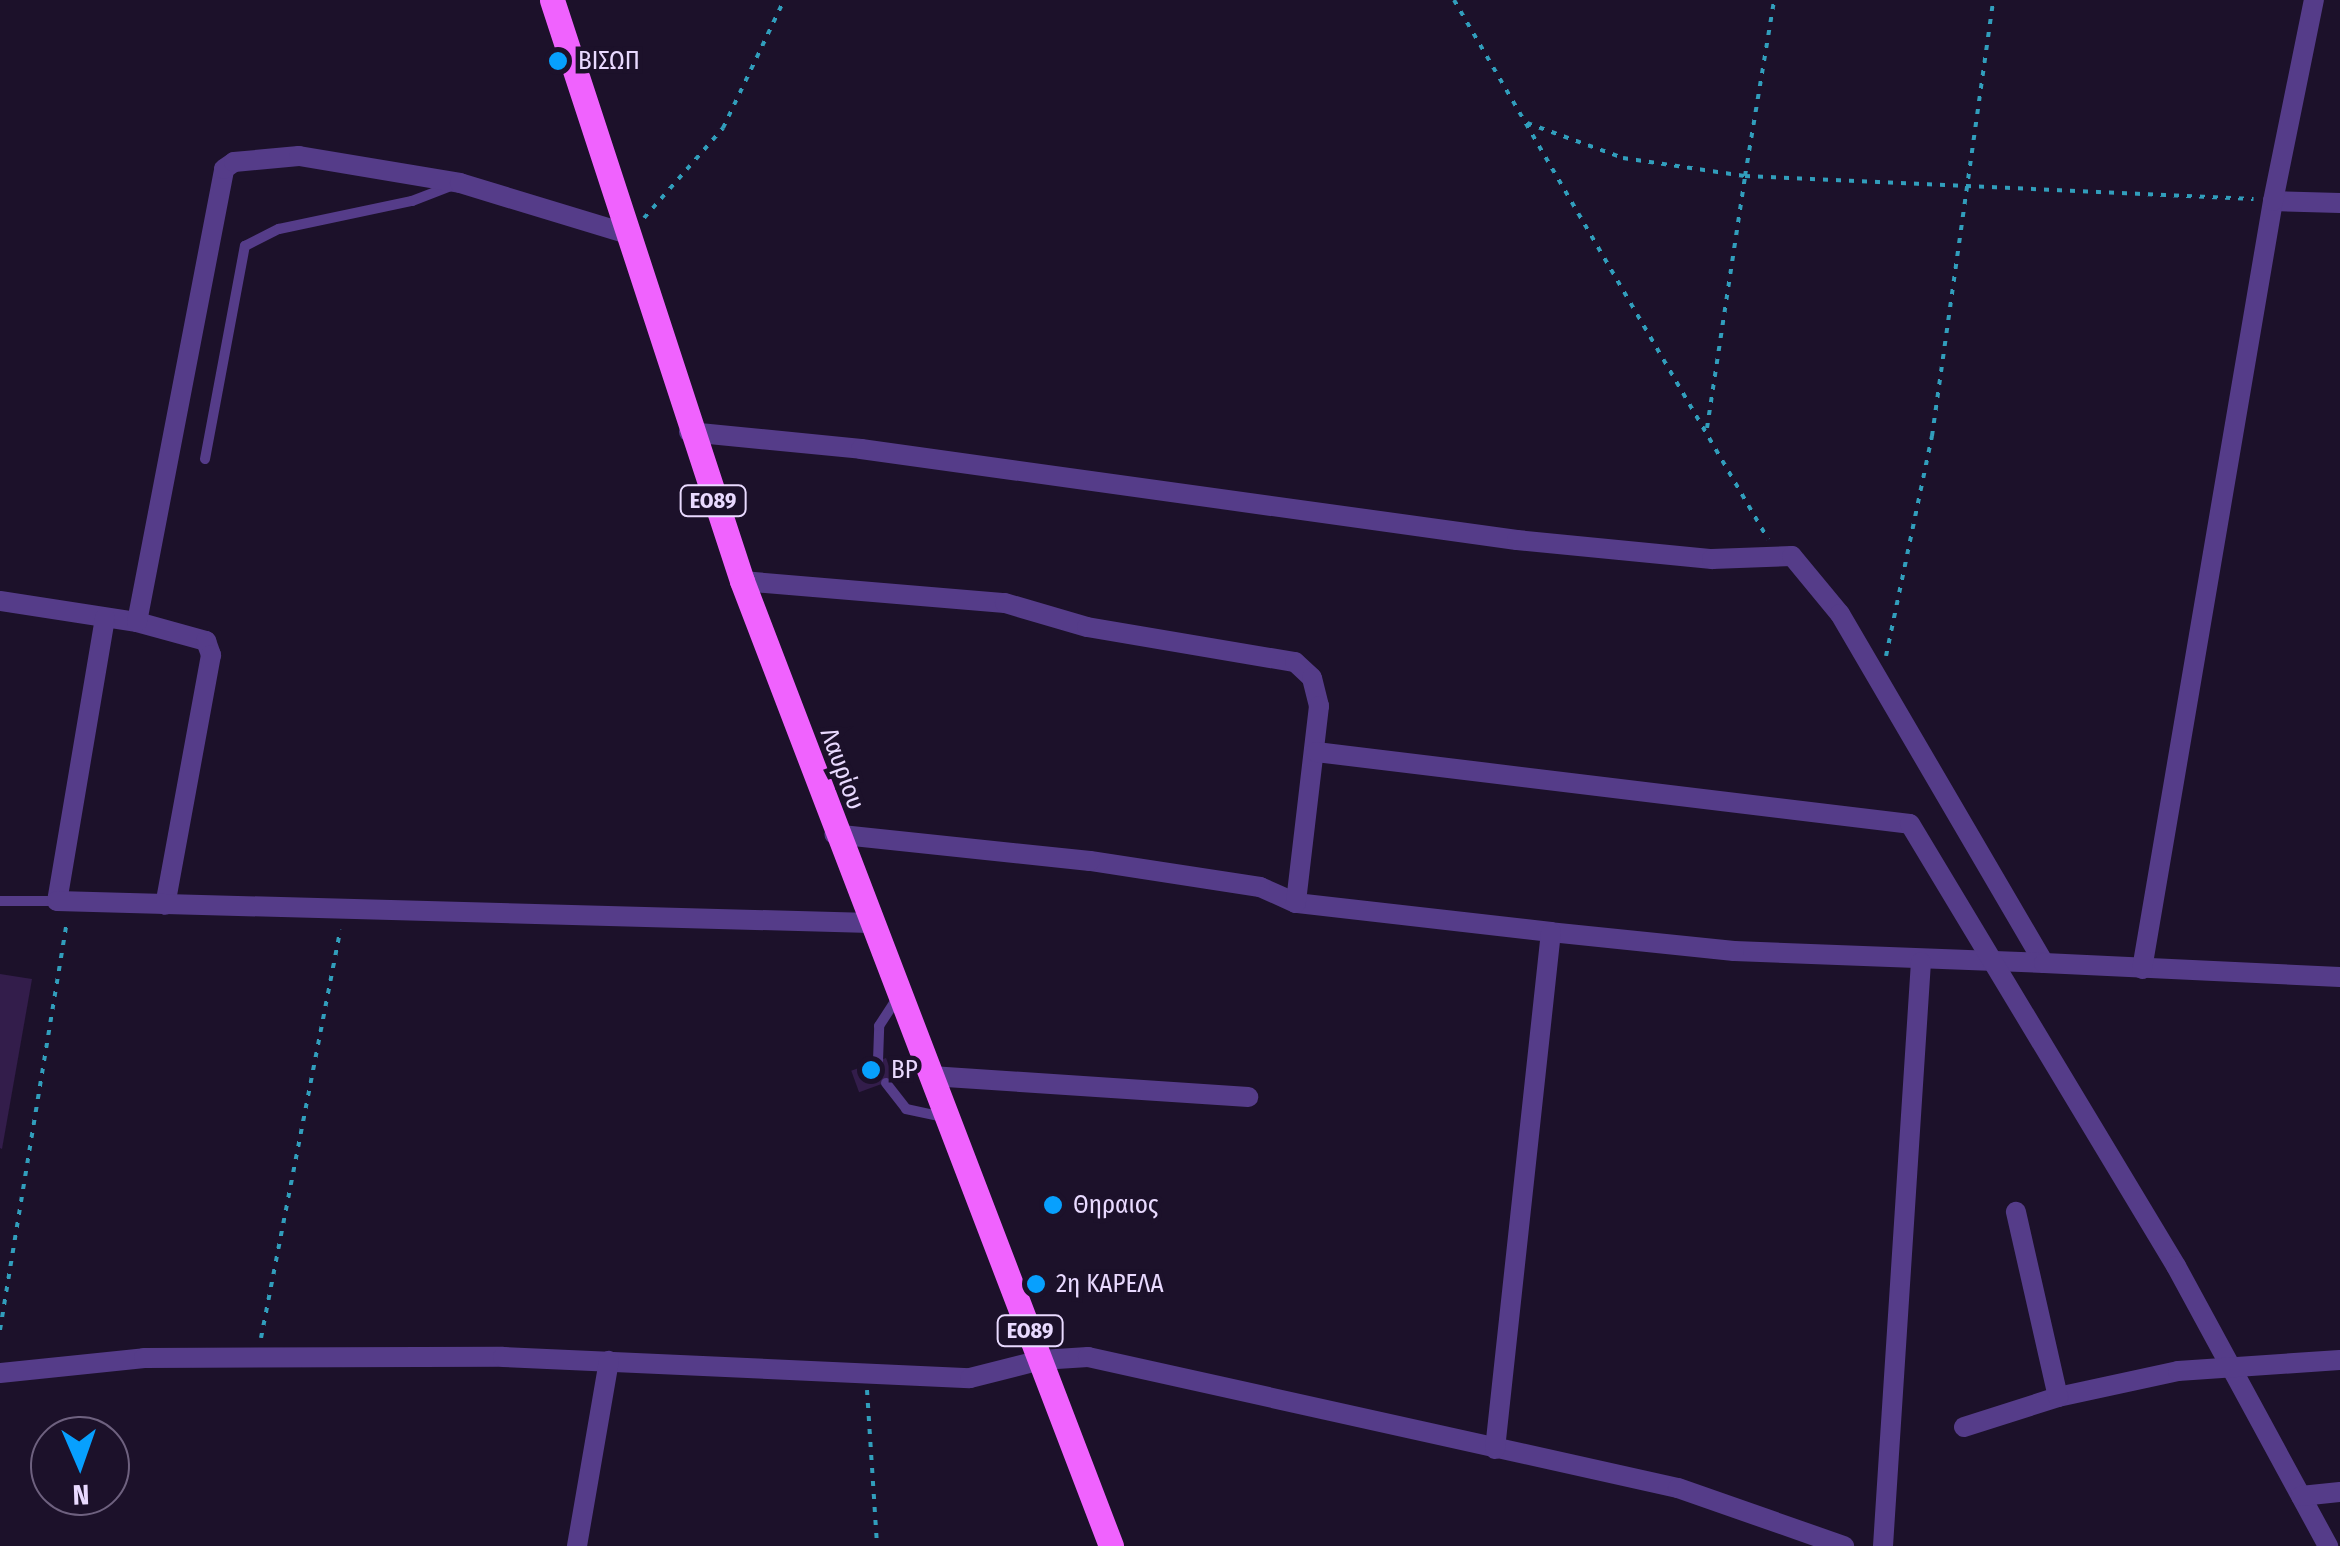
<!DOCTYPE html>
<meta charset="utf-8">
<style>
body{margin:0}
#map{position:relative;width:2340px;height:1546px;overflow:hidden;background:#1c112a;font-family:"Fira Sans Condensed",sans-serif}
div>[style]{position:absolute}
.building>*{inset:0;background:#331d4b;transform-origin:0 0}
.path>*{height:4px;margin-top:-2px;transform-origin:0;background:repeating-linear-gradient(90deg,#319ebc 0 5px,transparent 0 13px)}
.lane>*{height:10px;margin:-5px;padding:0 5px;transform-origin:5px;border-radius:5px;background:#553c89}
.street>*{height:20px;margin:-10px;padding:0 10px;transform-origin:10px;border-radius:10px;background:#553c89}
.primary>*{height:25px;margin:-12.5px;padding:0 12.5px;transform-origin:12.5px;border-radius:12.5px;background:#f062fe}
.dots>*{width:28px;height:28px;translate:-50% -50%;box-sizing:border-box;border:5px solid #1c112a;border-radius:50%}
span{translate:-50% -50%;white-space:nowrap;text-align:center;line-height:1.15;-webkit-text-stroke:9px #1c112a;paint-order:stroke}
.shield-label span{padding:2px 8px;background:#1c112a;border:2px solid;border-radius:8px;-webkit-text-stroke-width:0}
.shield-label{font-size:22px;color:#e9daff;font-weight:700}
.poi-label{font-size:25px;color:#e9daff}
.left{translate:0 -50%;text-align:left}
.street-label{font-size:25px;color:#e9daff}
.north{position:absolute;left:30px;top:1416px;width:100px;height:100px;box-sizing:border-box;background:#1c112a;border:2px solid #6e617f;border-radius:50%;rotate:178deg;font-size:28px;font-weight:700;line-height:40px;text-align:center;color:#e9daff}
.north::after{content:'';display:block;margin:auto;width:35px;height:45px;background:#07a0fe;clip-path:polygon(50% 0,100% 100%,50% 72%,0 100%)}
</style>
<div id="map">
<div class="building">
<div style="clip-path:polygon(0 974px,32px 979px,2px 1149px,0 1148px)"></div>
<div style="left:886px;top:1058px;width:23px;height:37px;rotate:70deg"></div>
</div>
<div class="path">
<div style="left:1454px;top:0;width:624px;rotate:59.78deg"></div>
<div style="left:1527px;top:123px;width:102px;rotate:20deg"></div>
<div style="left:1623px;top:158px;width:123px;rotate:8.4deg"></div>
<div style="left:1745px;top:176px;width:178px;rotate:-80.6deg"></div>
<div style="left:644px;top:218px;width:120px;rotate:-48.7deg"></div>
<div style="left:723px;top:128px;width:142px;rotate:-64.5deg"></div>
<div style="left:1707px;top:428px;width:255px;rotate:-81.4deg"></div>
<div style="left:1745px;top:176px;width:509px;rotate:2.59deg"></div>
<div style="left:1886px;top:656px;width:225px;rotate:-78.2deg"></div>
<div style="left:1932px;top:436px;width:440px;rotate:-82deg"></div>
<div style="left:0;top:1330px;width:415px;rotate:-80.7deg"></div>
<div style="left:261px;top:1338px;width:416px;rotate:-79deg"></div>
<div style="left:867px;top:1390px;width:156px;rotate:86.3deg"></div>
</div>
<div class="lane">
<div style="left:205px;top:459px;width:217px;rotate:-79.4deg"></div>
<div style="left:245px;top:246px;width:38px;rotate:-27deg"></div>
<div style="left:279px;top:229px;width:136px;rotate:-11.9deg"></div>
<div style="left:412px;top:201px;width:40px;rotate:-21deg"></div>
<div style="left:0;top:901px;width:57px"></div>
<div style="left:878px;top:1061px;width:35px;rotate:-88deg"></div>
<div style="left:879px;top:1026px;width:37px;rotate:-57deg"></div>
<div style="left:886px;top:1083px;width:33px;rotate:52deg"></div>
<div style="left:906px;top:1109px;width:40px;rotate:12deg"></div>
</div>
<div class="street">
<div style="left:2273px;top:201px;width:67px;rotate:1.7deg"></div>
<div style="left:689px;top:432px;width:173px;rotate:5.6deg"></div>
<div style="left:861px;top:449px;width:662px;rotate:7.9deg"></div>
<div style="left:1517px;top:540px;width:196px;rotate:5.6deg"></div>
<div style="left:1712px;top:559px;width:80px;rotate:-2.1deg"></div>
<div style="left:1792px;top:556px;width:75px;rotate:50.4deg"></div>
<div style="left:1840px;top:614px;width:404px;rotate:59.7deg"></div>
<div style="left:2044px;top:963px;width:310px;rotate:-177.8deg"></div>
<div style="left:1734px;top:951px;width:184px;rotate:-174.1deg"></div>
<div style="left:1551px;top:932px;width:257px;rotate:-173.5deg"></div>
<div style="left:1296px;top:903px;width:39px;rotate:-156deg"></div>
<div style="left:1260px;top:887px;width:172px;rotate:-171.3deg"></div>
<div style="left:1090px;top:861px;width:257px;rotate:-174deg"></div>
<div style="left:742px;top:581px;width:264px;rotate:4.8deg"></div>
<div style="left:1005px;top:603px;width:85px;rotate:16.3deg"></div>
<div style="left:1087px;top:627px;width:211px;rotate:9.6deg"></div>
<div style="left:1295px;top:662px;width:23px;rotate:43deg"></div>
<div style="left:1312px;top:678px;width:29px;rotate:76deg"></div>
<div style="left:1319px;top:706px;width:198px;rotate:96.7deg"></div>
<div style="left:0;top:601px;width:139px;rotate:8.7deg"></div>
<div style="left:137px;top:622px;width:72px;rotate:15.4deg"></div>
<div style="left:206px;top:641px;width:15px;rotate:70deg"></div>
<div style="left:211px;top:655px;width:254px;rotate:100.4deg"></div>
<div style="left:105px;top:618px;width:287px;rotate:99.6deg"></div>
<div style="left:57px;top:901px;width:814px;rotate:1.55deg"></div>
<div style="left:137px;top:622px;width:461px;rotate:-79.1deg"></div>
<div style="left:224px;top:169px;width:12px;rotate:-35deg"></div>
<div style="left:234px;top:162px;width:65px;rotate:-5.3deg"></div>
<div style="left:299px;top:156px;width:163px;rotate:9.5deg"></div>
<div style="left:460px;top:183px;width:172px;rotate:16.9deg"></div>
<div style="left:1316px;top:752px;width:598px;rotate:6.91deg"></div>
<div style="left:1910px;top:824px;width:516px;rotate:58.96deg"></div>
<div style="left:2176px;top:1266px;width:319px;rotate:61.5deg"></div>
<div style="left:2044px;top:963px;width:296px;rotate:2.7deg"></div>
<div style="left:2142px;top:969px;width:779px;rotate:-80.32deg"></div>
<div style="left:2273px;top:201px;width:205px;rotate:-78.5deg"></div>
<div style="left:931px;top:1076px;width:318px;rotate:3.8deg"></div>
<div style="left:0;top:1373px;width:145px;rotate:-5.9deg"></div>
<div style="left:144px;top:1358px;width:359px;rotate:-0.2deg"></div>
<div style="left:503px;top:1357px;width:467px;rotate:2.6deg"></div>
<div style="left:970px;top:1378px;width:73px;rotate:-14.2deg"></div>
<div style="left:1041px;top:1360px;width:47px;rotate:-3.7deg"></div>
<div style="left:1088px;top:1357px;width:604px;rotate:12.52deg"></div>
<div style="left:1678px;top:1488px;width:176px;rotate:19.3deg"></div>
<div style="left:2058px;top:1397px;width:123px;rotate:-12.2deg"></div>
<div style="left:2178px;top:1371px;width:162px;rotate:-3.9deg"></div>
<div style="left:1964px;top:1427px;width:99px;rotate:-17.7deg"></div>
<div style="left:2058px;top:1397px;width:190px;rotate:-102.8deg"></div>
<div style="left:1495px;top:1449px;width:520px;rotate:-83.82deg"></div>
<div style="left:2301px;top:1496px;width:39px;rotate:-6deg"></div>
<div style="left:577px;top:1546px;width:188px;rotate:-80.2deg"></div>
<div style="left:1883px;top:1546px;width:585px;rotate:-86.28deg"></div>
</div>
<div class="primary">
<div style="left:552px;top:0;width:611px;rotate:71.89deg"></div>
<div style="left:742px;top:581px;width:1033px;rotate:69.07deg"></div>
</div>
<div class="dots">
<div style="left:558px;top:61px;background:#07a0fe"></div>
<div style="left:871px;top:1070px;background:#07a0fe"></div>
<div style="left:1053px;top:1205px;background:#07a0fe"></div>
<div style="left:1036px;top:1284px;background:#07a0fe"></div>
</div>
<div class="shield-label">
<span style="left:713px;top:501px">ΕΟ89</span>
<span style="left:1030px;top:1331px">ΕΟ89</span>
</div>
<div class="poi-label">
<span class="left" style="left:578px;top:61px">ΒΙΣΩΠ</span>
<span class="left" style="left:891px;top:1070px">BP</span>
<span class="left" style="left:1073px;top:1205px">Θηραιος</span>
<span class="left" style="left:1056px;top:1284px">2η ΚΑΡΕΛΑ</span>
</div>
<div class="street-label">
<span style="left:842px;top:769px;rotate:70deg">Λαυρίου</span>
</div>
<div class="north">N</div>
</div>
